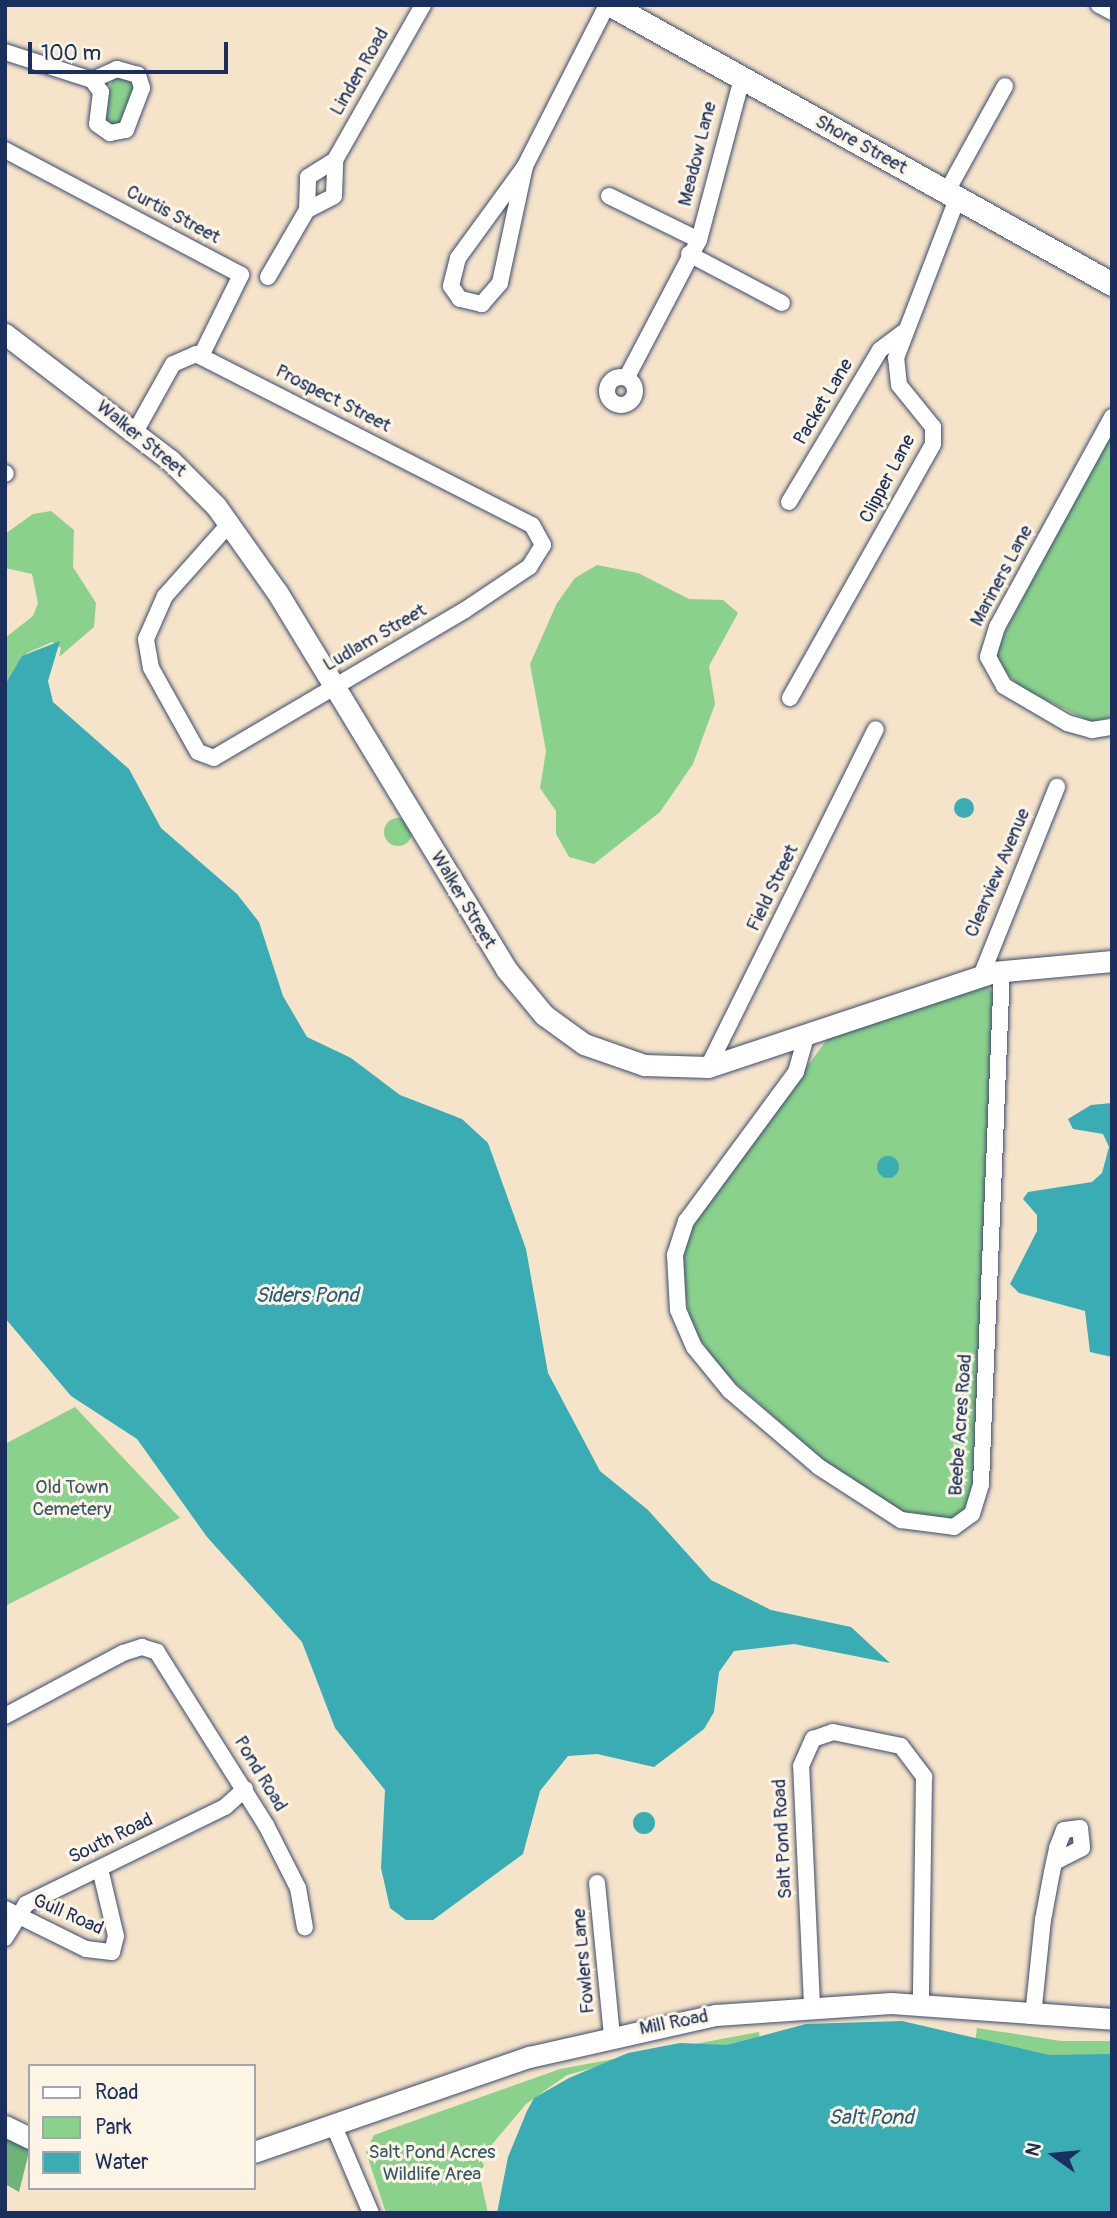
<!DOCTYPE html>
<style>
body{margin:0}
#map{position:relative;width:1117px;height:2218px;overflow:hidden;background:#f5e4ca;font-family:Pangolin,sans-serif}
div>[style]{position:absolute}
.green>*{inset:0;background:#8ad18c}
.round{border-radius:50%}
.forest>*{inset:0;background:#6fb378}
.water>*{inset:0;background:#3aacb4}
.roads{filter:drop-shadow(0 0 2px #3c4a6e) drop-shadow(0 0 2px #3c4a6e)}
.minor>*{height:16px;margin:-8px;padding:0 8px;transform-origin:8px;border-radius:8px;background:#fff}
.minor>.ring{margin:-8px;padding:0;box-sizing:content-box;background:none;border:16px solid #fff;border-radius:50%}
.tertiary>*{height:21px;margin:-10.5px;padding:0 10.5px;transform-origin:10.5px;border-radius:10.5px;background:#fff}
.secondary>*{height:23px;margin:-11.5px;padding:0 11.5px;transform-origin:11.5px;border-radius:11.5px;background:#fff}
span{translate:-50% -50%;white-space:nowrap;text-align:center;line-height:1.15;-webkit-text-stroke:6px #fcf5e5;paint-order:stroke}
.street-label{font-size:19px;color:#1b2f5e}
.park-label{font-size:19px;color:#37586a}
.water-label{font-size:21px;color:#265b7c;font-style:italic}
.frame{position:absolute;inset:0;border:7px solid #1b2f5e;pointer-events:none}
.legend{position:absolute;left:28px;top:2064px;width:228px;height:126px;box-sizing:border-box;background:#fcf5e5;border:2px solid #a2a6af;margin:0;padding:9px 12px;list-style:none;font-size:21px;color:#1b2f5e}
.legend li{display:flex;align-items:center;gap:14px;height:35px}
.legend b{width:35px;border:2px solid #a2a6af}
.north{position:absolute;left:1019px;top:2120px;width:70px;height:70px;-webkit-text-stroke:5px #fcf5e5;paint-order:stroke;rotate:285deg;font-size:19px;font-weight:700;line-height:28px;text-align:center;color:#1b2f5e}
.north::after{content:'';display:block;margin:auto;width:24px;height:32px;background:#1b2f5e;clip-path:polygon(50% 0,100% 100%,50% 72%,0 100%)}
.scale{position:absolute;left:28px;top:42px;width:200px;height:32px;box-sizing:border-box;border:4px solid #1b2f5e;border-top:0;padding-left:9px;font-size:21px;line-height:24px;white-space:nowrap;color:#1b2f5e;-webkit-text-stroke:5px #fcf5e5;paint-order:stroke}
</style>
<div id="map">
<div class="green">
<div style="clip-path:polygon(115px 74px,136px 81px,126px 124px,108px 125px,100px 111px)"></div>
<div style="clip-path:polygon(1112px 430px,1112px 717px,1091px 722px,1020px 687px,1001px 667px,996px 649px)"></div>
<div style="clip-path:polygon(51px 511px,74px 530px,73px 567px,96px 603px,94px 627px,59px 657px,61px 648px,52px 642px,27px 653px,5px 685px,5px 638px,33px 616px,38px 603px,32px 574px,5px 568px,5px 534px,33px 514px)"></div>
<div style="clip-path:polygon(597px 565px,638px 573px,689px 599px,723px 600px,738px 613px,709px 666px,715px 704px,693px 764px,660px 812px,594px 864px,569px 857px,556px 834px,556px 811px,540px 788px,546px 751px,530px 664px,557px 603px,575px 578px)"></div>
<div class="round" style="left:384px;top:818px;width:28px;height:28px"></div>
<div style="clip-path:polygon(985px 984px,994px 994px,974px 1488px,965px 1511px,948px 1521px,916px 1520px,835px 1470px,724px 1373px,691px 1326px,680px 1263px,688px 1230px,828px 1038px)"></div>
<div style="clip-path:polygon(75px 1407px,180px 1518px,5px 1606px,5px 1444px)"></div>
<div style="clip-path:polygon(977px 2028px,1061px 2041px,1112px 2041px,1112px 2063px,974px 2051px)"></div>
<div style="clip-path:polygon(759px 2032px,761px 2054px,625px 2059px,567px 2075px,526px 2104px,489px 2148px,480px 2177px,488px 2213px,386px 2213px,366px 2152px,374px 2135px,560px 2069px)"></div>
</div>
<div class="forest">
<div style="clip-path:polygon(5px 2134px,27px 2144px,29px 2152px,19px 2192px,5px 2184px)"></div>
</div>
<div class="water">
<div style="clip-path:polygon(60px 641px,48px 681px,53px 702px,129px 769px,161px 828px,237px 894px,259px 922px,283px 996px,307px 1037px,351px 1058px,400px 1095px,462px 1119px,488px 1143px,526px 1249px,548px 1373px,600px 1471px,648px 1510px,711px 1580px,771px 1610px,851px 1627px,890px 1663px,794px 1644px,734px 1651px,719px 1672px,714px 1712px,704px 1729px,654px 1767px,597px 1754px,568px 1756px,540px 1791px,523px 1854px,433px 1920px,406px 1920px,390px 1908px,381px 1868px,385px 1790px,335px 1728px,302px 1642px,207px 1537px,137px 1439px,71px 1396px,5px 1318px,5px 685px,22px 656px)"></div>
<div class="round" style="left:954px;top:798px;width:20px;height:20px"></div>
<div style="clip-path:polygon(1112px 1103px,1112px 1357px,1090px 1352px,1085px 1311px,1019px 1293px,1010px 1284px,1037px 1231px,1037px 1215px,1023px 1199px,1028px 1192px,1092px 1182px,1102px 1173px,1109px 1147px,1103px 1134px,1073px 1129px,1068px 1119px,1091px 1105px)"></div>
<div class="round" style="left:877px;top:1156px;width:22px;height:22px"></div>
<div class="round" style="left:633px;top:1812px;width:22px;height:22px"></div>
<div style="clip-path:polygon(902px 2021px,1049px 2055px,1112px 2054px,1112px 2213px,497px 2213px,508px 2157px,527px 2111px,534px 2098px,569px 2078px,628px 2053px,680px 2043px,727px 2045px,806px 2024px)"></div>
</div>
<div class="roads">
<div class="minor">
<div style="left:1099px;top:5px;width:15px;rotate:28deg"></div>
<div style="left:5px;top:52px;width:91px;rotate:17.8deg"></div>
<div style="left:92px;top:80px;width:15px;rotate:53deg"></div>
<div style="left:101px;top:92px;width:32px;rotate:97deg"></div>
<div style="left:97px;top:124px;width:16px;rotate:35deg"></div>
<div style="left:110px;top:133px;width:16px;rotate:-11deg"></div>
<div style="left:126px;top:130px;width:45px;rotate:-69.1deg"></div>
<div style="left:142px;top:88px;width:14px;rotate:-107deg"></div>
<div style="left:138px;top:75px;width:22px;rotate:-164deg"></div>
<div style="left:117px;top:69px;width:27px;rotate:156deg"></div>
<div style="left:5px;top:150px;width:267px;rotate:27.9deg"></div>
<div style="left:241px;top:275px;width:90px;rotate:116.3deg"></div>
<div style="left:525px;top:166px;width:120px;rotate:102.1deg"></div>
<div style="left:500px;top:283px;width:28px;rotate:131deg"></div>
<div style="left:482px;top:304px;width:23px;rotate:-167deg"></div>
<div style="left:460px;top:299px;width:16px;rotate:-125deg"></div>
<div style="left:451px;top:286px;width:29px;rotate:-76deg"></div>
<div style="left:458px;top:258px;width:114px;rotate:-53.9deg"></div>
<div style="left:525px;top:166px;width:181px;rotate:-63deg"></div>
<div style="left:946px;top:193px;width:122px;rotate:-61.1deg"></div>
<div style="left:609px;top:196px;width:100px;rotate:26.1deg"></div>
<div style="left:307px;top:210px;width:30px;rotate:-27deg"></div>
<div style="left:334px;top:196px;width:36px;rotate:-88deg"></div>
<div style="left:689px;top:254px;width:105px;rotate:27.8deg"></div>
<div style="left:268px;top:277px;width:78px;rotate:-59.8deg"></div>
<div style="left:307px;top:210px;width:33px;rotate:-88deg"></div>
<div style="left:308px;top:177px;width:32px;rotate:-32deg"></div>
<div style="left:335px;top:160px;width:178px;rotate:-60.4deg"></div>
<div style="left:628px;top:375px;width:153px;rotate:-62.3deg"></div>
<div style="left:699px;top:240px;width:168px;rotate:-75.1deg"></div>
<div class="ring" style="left:607px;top:377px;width:12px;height:12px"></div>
<div style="left:1112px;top:417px;width:239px;rotate:118.7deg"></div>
<div style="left:997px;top:627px;width:31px;rotate:107deg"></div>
<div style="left:988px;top:657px;width:33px;rotate:61deg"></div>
<div style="left:1004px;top:686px;width:73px;rotate:30.4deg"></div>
<div style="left:1067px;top:723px;width:26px;rotate:16deg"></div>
<div style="left:1092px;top:730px;width:20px;rotate:-9deg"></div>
<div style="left:135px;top:432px;width:78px;rotate:-60.8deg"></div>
<div style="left:173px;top:364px;width:25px;rotate:-23deg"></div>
<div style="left:196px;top:354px;width:377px;rotate:27deg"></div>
<div style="left:532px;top:525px;width:23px;rotate:61deg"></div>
<div style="left:543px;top:545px;width:26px;rotate:122deg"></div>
<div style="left:529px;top:567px;width:77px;rotate:146.1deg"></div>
<div style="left:465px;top:610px;width:291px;rotate:149.5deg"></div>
<div style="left:214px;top:758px;width:17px;rotate:-159deg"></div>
<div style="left:198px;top:752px;width:96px;rotate:-119.2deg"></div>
<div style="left:151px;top:668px;width:29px;rotate:-100deg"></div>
<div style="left:146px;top:639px;width:47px;rotate:-66.2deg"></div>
<div style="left:165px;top:596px;width:98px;rotate:-48.3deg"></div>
<div style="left:5px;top:473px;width:1px;rotate:45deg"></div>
<div style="left:789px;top:502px;width:177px;rotate:-59.1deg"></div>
<div style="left:880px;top:350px;width:30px;rotate:-37deg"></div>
<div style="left:790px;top:698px;width:291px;rotate:-60.6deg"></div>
<div style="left:933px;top:444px;width:17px;rotate:-90deg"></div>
<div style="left:933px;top:427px;width:54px;rotate:-129deg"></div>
<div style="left:899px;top:385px;width:27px;rotate:-96deg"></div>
<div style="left:896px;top:358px;width:170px;rotate:-69deg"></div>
<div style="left:981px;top:976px;width:204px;rotate:-68.1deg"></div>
<div style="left:806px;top:1037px;width:36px;rotate:106deg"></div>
<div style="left:796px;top:1072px;width:185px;rotate:126.4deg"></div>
<div style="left:686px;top:1221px;width:36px;rotate:108deg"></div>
<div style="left:675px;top:1255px;width:55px;rotate:86.9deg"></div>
<div style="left:678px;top:1310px;width:40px;rotate:66.6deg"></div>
<div style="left:694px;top:1347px;width:57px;rotate:50.7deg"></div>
<div style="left:730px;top:1391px;width:117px;rotate:40.5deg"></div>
<div style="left:819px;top:1467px;width:98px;rotate:32.9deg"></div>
<div style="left:901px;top:1520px;width:53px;rotate:7.5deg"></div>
<div style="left:954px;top:1527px;width:22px;rotate:-36deg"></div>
<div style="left:972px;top:1514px;width:31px;rotate:-73deg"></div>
<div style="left:981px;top:1484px;width:513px;rotate:-87.66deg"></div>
<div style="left:708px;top:1067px;width:377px;rotate:-63.6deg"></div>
<div style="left:5px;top:1716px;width:134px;rotate:-28.1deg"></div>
<div style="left:123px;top:1653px;width:20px;rotate:-18deg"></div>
<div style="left:142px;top:1647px;width:16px;rotate:18deg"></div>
<div style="left:157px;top:1652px;width:204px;rotate:57.8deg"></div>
<div style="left:266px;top:1825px;width:71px;rotate:63.1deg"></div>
<div style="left:298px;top:1888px;width:40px;rotate:80deg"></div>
<div style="left:597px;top:1883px;width:153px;rotate:84.4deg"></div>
<div style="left:5px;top:1909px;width:90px;rotate:26.3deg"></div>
<div style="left:86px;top:1949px;width:26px;rotate:7deg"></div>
<div style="left:112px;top:1952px;width:16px;rotate:-76deg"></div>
<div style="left:116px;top:1936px;width:69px;rotate:-103.4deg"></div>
<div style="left:5px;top:1938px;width:40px;rotate:-58deg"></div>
<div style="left:26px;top:1904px;width:221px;rotate:-26deg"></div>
<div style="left:225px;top:1807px;width:27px;rotate:-42deg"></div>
<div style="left:812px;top:2005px;width:239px;rotate:-92.6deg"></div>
<div style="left:801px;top:1766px;width:30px;rotate:-66deg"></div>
<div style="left:813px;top:1739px;width:21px;rotate:-19deg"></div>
<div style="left:833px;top:1732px;width:69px;rotate:11.6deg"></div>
<div style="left:901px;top:1746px;width:39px;rotate:53deg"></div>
<div style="left:924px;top:1777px;width:228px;rotate:90.8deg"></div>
<div style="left:1033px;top:2016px;width:97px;rotate:-84.1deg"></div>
<div style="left:1043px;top:1920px;width:49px;rotate:-79.4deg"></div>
<div style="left:1052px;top:1872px;width:25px;rotate:-78deg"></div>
<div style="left:1057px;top:1848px;width:19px;rotate:-69deg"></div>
<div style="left:1064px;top:1830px;width:16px;rotate:-7deg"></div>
<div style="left:1080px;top:1828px;width:20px;rotate:84deg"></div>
<div style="left:1082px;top:1848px;width:31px;rotate:153deg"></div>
<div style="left:333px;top:2124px;width:97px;rotate:66.9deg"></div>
</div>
<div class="tertiary">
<div style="left:5px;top:334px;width:208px;rotate:37.4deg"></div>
<div style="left:170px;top:460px;width:65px;rotate:45deg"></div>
<div style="left:216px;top:506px;width:105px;rotate:54.7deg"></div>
<div style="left:277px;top:592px;width:441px;rotate:58.7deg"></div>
<div style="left:506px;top:969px;width:60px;rotate:50.4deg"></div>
<div style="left:544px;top:1015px;width:49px;rotate:35.9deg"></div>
<div style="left:584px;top:1044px;width:64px;rotate:19.3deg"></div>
<div style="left:644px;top:1065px;width:64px;rotate:1.8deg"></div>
<div style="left:708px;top:1067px;width:300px;rotate:-18.4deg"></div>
<div style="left:993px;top:972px;width:120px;rotate:-5.3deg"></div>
<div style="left:5px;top:2126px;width:28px;rotate:26deg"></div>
<div style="left:254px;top:2152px;width:291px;rotate:-19.1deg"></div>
<div style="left:529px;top:2057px;width:192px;rotate:-12.7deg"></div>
<div style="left:716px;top:2015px;width:175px;rotate:-3.9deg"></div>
<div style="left:891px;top:2003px;width:222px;rotate:4.1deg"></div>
</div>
<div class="secondary">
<div style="left:611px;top:5px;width:573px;rotate:29.11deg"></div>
</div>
</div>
<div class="street-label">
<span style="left:360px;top:72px;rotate:-60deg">Linden Road</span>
<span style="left:861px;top:145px;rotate:29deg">Shore Street</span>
<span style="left:698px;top:154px;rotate:-76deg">Meadow Lane</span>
<span style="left:173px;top:215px;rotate:28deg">Curtis Street</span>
<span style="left:333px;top:399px;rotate:27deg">Prospect Street</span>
<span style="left:824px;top:402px;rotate:-59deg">Packet Lane</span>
<span style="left:141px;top:439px;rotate:39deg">Walker Street</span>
<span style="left:888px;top:479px;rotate:-62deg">Clipper Lane</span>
<span style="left:1002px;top:576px;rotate:-62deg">Mariners Lane</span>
<span style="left:375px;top:638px;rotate:-30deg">Ludlam Street</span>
<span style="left:998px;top:873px;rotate:-67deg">Clearview Avenue</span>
<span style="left:773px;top:888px;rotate:-64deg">Field Street</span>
<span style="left:463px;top:900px;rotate:59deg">Walker Street</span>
<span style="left:961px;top:1425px;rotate:-86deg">Beebe Acres Road</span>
<span style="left:260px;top:1774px;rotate:59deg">Pond Road</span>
<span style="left:111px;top:1839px;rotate:-26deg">South Road</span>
<span style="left:783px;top:1839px;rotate:-93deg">Salt Pond Road</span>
<span style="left:68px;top:1915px;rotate:24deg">Gull Road</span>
<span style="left:584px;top:1961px;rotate:-95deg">Fowlers Lane</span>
<span style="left:674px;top:2023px;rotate:-11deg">Mill Road</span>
</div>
<div class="park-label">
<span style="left:72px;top:1499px">Old Town<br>Cemetery</span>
<span style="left:432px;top:2164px">Salt Pond Acres<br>Wildlife Area</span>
</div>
<div class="water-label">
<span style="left:307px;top:1296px">Siders Pond</span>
<span style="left:871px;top:2118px">Salt Pond</span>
</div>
<div class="frame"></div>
<ul class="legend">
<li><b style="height:9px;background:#fff"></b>Road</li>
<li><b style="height:19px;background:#8ad18c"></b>Park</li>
<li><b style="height:19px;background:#3aacb4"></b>Water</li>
</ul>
<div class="north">N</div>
<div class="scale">100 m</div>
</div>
